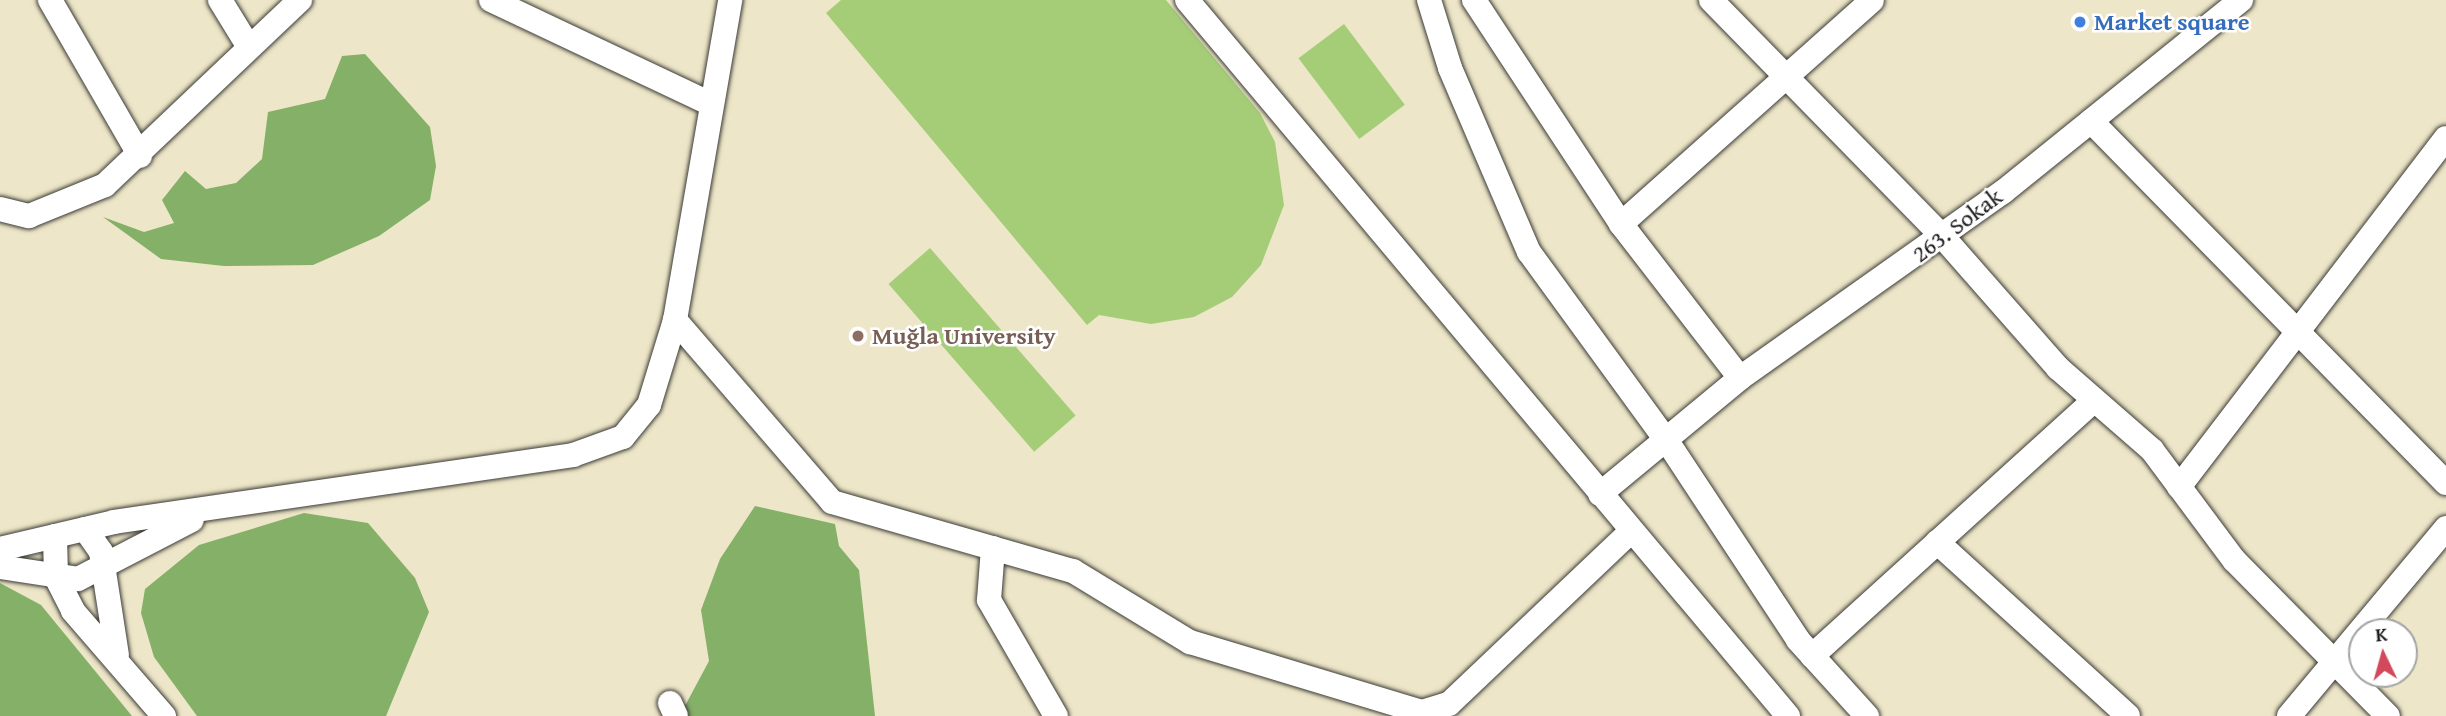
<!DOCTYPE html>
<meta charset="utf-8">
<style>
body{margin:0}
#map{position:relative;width:2446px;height:716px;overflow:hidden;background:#ede6c8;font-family:"Gentium Book Plus",serif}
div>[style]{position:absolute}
.green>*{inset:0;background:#a5cd78;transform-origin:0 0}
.forest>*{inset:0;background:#84b068}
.roads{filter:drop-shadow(0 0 2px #3b3a36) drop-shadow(0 0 2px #3b3a36)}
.minor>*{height:24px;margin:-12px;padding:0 12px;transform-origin:12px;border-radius:12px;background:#fff}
.dots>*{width:19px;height:19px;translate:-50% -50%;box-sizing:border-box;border:4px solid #fff;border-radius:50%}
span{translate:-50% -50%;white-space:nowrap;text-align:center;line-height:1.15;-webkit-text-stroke:5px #fff;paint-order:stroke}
.shop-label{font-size:24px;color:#366cbe;font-weight:700}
.left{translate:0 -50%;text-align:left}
.street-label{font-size:24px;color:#1c1c1c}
.education-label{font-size:24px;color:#785e54;font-weight:700}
.north{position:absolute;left:2348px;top:618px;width:70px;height:70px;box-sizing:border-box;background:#fff;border:2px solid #a4a4a4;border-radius:50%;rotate:355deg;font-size:19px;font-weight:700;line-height:28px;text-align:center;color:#1c1c1c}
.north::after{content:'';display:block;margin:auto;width:24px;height:32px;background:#d1495b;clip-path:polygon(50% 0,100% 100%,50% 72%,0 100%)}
</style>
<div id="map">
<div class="green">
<div style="clip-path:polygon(841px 0,1166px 0,1260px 113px,1275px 142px,1284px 205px,1261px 265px,1232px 297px,1194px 317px,1151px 324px,1099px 315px,1087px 325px,826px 13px)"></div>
<div style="left:1344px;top:24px;width:101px;height:57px;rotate:53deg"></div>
<div style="left:930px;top:248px;width:222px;height:55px;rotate:49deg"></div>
</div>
<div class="forest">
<div style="clip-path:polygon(365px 54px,430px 127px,436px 166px,430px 200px,379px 236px,313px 265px,224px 266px,161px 259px,103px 217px,144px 232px,174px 223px,162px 200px,185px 171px,206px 189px,236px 183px,262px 159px,268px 112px,325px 99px,342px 56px)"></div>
<div style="clip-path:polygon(755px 506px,835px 524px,839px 546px,859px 570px,875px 716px,669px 716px,686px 704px,709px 661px,701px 610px,720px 559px)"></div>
<div style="clip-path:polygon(304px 513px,368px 523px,415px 578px,429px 612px,386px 716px,197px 716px,154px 657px,141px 613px,145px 589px,199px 545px)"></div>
<div style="clip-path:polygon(0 583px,41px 605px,132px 716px,0 716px)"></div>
</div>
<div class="roads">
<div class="minor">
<div style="left:50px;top:0;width:180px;rotate:60deg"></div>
<div style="left:220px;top:0;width:52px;rotate:58.5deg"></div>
<div style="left:491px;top:0;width:243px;rotate:25.3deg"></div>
<div style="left:1187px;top:0;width:935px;rotate:49.99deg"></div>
<div style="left:1429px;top:0;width:71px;rotate:72.8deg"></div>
<div style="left:1450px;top:68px;width:200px;rotate:66.8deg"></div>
<div style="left:1529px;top:252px;width:234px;rotate:53.9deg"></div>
<div style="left:1667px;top:441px;width:238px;rotate:56.6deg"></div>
<div style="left:1798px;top:640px;width:103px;rotate:47.8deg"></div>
<div style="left:1474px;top:0;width:268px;rotate:56.7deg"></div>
<div style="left:1711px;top:0;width:332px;rotate:45.6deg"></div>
<div style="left:1943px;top:237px;width:174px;rotate:48.7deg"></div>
<div style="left:2058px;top:368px;width:125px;rotate:41.1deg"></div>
<div style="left:2152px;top:450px;width:137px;rotate:53.3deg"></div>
<div style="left:2234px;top:560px;width:219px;rotate:45.4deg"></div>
<div style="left:2091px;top:121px;width:507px;rotate:45.56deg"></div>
<div style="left:0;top:209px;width:30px;rotate:14deg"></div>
<div style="left:29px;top:216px;width:82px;rotate:-22.2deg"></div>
<div style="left:105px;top:185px;width:269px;rotate:-43.5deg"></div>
<div style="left:675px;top:320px;width:240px;rotate:49.2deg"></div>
<div style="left:832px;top:502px;width:251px;rotate:16deg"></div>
<div style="left:1073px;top:571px;width:137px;rotate:31.3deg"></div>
<div style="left:1190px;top:642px;width:242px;rotate:16.8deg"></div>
<div style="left:1422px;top:712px;width:28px;rotate:-17deg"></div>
<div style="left:1449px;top:704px;width:250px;rotate:-43.5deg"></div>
<div style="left:1740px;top:378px;width:195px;rotate:-127.7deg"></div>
<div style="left:1621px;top:224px;width:336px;rotate:-41.7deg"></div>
<div style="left:2179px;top:487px;width:439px;rotate:-52.6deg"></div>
<div style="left:1600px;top:494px;width:182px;rotate:-39.6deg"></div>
<div style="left:1740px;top:378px;width:322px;rotate:-35.3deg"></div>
<div style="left:2003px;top:192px;width:306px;rotate:-38.9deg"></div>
<div style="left:85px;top:529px;width:28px;rotate:55deg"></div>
<div style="left:101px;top:552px;width:104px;rotate:81.2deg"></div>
<div style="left:55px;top:536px;width:41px;rotate:88.6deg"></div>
<div style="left:56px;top:577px;width:38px;rotate:63deg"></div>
<div style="left:73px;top:611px;width:139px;rotate:49.1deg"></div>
<div style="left:1937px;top:542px;width:258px;rotate:42.3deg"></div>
<div style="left:993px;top:548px;width:52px;rotate:94.4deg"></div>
<div style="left:989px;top:600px;width:134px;rotate:60deg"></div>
<div style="left:0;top:549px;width:117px;rotate:-13.3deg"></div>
<div style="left:114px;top:522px;width:464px;rotate:-8.3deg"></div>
<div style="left:573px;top:455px;width:53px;rotate:-19.8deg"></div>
<div style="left:623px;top:437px;width:41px;rotate:-50.9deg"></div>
<div style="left:649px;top:405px;width:89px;rotate:-73deg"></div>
<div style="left:675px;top:320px;width:325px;rotate:-80.2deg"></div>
<div style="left:0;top:567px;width:79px;rotate:8.7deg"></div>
<div style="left:78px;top:579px;width:128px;rotate:-27.4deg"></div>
<div style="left:1812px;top:656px;width:381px;rotate:-42.2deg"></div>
<div style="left:670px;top:703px;width:14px;rotate:65deg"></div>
<div style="left:2289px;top:716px;width:245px;rotate:-50.1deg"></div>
</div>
</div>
<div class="dots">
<div style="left:2080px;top:22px;background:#3f7fe0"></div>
<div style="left:858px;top:336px;background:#8d6e63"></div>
</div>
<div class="shop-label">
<span class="left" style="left:2094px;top:22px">Market square</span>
</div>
<div class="street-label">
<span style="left:1957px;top:225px;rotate:-37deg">263. Sokak</span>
</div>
<div class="education-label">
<span class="left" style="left:872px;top:336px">Muğla University</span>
</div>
<div class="north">K</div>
</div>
